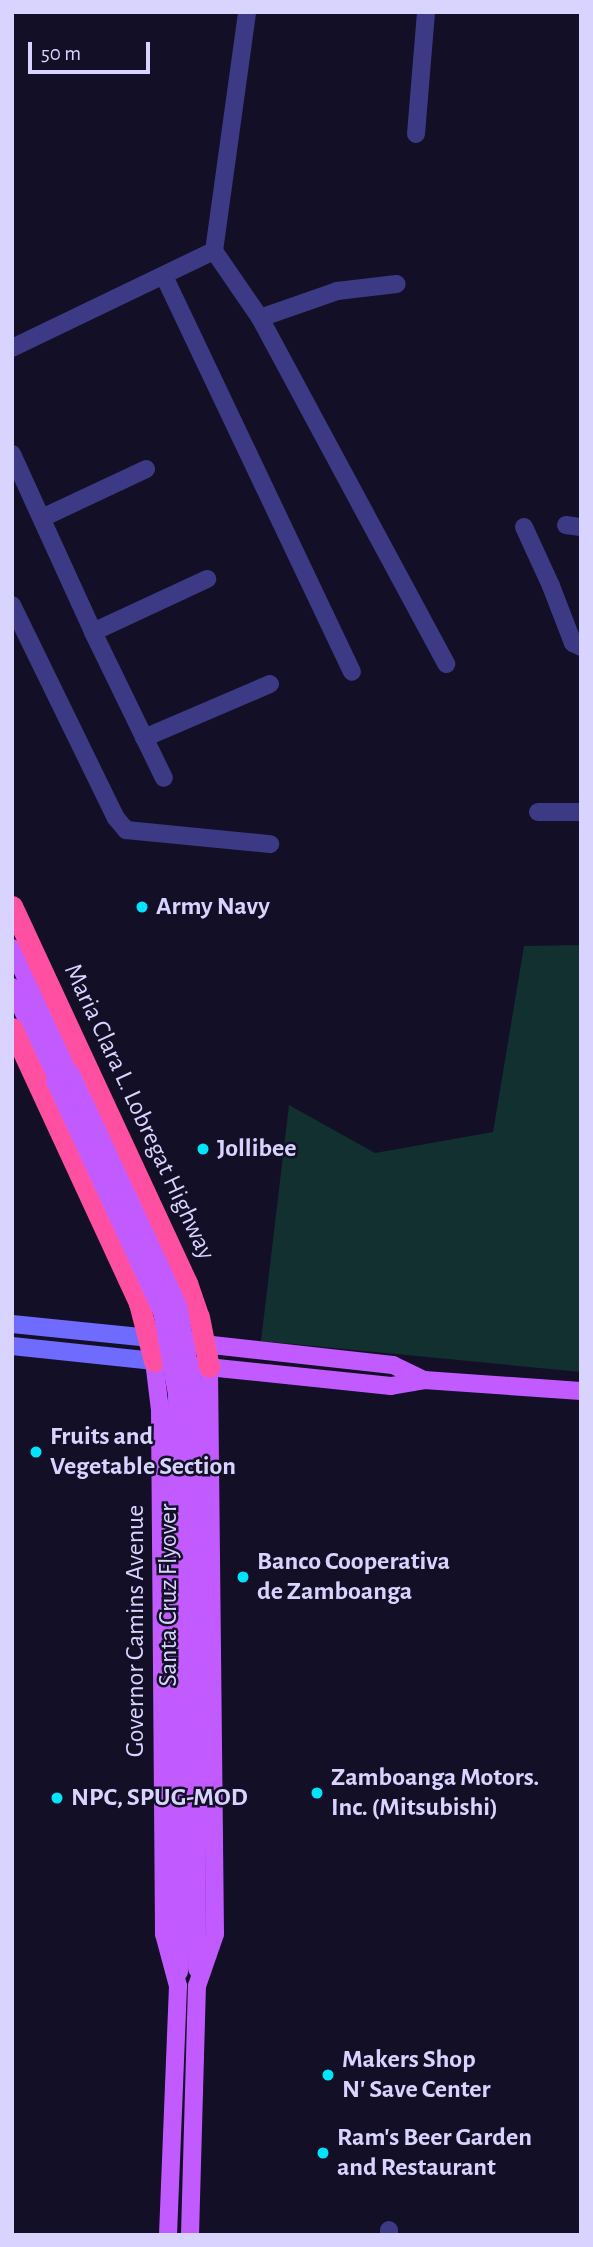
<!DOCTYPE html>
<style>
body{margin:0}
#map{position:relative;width:593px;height:2247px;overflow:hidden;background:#130f26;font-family:"Alegreya Sans",sans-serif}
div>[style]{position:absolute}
.green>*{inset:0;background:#12302f}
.street>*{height:18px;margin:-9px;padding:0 9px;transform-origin:9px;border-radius:9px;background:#3d3a85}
.secondary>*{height:18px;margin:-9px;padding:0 9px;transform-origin:9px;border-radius:9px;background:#6f6bff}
.primary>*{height:18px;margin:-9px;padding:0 9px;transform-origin:9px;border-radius:9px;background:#c25bff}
.highway>*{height:21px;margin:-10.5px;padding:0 10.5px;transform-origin:10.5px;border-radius:10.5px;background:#ff4fa3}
.primary-bridge>*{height:18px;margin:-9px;padding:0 9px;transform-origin:9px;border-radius:9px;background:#c25bff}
.dots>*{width:19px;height:19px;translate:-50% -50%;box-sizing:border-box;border:4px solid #130f26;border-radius:50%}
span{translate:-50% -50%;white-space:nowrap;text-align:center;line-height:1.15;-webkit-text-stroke:5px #130f26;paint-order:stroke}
.poi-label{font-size:26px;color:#d9d4ff;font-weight:700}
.left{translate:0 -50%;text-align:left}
.street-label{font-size:26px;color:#d9d4ff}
.frame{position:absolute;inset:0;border:14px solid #d9d4ff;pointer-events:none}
.scale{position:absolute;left:28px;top:42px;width:122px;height:32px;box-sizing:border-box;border:4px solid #d9d4ff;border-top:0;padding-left:9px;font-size:21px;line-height:24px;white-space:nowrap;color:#d9d4ff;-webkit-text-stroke:5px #130f26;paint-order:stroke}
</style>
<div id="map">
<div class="green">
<div style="clip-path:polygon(581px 945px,581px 1372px,261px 1341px,289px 1105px,375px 1153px,493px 1132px,524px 946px)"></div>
</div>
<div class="street">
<div style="left:416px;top:134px;width:122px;rotate:-85.3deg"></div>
<div style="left:214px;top:251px;width:81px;rotate:55.5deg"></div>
<div style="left:260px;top:318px;width:393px;rotate:61.7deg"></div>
<div style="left:164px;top:276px;width:438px;rotate:64.6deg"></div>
<div style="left:260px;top:318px;width:82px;rotate:-19.3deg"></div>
<div style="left:337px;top:291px;width:60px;rotate:-6.7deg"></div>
<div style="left:12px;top:348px;width:224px;rotate:-25.7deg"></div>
<div style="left:214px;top:251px;width:241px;rotate:-82.1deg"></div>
<div style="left:12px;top:454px;width:196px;rotate:65.5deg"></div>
<div style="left:93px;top:632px;width:162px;rotate:64.1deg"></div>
<div style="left:42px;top:518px;width:115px;rotate:-25.2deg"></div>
<div style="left:566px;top:525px;width:15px;rotate:8deg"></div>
<div style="left:524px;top:527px;width:65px;rotate:65.4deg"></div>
<div style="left:551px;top:586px;width:61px;rotate:68.9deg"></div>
<div style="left:573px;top:643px;width:9px;rotate:27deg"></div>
<div style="left:12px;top:605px;width:237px;rotate:64deg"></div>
<div style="left:116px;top:818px;width:16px;rotate:50deg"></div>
<div style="left:126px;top:830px;width:145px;rotate:5.6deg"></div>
<div style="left:93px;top:632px;width:126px;rotate:-24.9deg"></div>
<div style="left:144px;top:738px;width:137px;rotate:-23.2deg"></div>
<div style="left:538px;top:812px;width:43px"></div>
<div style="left:389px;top:2235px;width:5px;rotate:-90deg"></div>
</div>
<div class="secondary">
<div style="left:12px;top:1324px;width:139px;rotate:5.8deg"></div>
<div style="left:12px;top:1346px;width:143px;rotate:6deg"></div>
</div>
<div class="primary">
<div style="left:12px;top:948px;width:139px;rotate:64.9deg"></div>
<div style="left:12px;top:987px;width:103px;rotate:65.4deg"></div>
<div style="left:194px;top:1343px;width:200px;rotate:6.3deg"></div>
<div style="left:393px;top:1365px;width:34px;rotate:26deg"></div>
<div style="left:167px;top:1362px;width:13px;rotate:-176deg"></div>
<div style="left:154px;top:1361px;width:49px;rotate:83deg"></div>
<div style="left:160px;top:1410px;width:524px;rotate:89.56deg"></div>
<div style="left:164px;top:1934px;width:54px;rotate:74.9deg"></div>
<div style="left:178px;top:1986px;width:249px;rotate:92.3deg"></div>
<div style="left:198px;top:1366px;width:194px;rotate:5.9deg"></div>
<div style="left:391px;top:1386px;width:34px;rotate:-10deg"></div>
<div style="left:424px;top:1380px;width:157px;rotate:4deg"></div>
<div style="left:196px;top:1658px;width:311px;rotate:89.8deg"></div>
<div style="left:179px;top:1659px;width:313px;rotate:90deg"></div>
<div style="left:190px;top:2235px;width:249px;rotate:-88.4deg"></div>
<div style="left:197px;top:1986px;width:55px;rotate:-70.9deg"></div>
<div style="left:215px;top:1934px;width:567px;rotate:-90.61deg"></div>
</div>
<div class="highway">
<div style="left:12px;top:906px;width:416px;rotate:65.1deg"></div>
<div style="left:187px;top:1283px;width:36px;rotate:71deg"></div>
<div style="left:199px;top:1317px;width:51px;rotate:78.7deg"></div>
<div style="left:12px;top:1028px;width:303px;rotate:65.2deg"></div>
<div style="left:139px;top:1303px;width:60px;rotate:75.5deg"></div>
</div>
<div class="primary-bridge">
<div style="left:71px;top:1074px;width:255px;rotate:65.2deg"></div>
<div style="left:178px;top:1306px;width:87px;rotate:79.5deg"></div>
<div style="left:194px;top:1392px;width:266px;rotate:89.6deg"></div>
<div style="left:55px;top:1081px;width:254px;rotate:65.1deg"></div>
<div style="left:162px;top:1311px;width:84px;rotate:79.8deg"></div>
<div style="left:177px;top:1394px;width:265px;rotate:89.6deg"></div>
</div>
<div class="dots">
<div style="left:142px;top:907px;background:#00e5ff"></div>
<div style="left:203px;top:1149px;background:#00e5ff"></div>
<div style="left:36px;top:1452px;background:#00e5ff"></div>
<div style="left:243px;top:1577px;background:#00e5ff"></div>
<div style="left:317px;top:1793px;background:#00e5ff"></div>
<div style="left:57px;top:1798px;background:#00e5ff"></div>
<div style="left:328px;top:2075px;background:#00e5ff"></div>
<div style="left:323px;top:2153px;background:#00e5ff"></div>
</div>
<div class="poi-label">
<span class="left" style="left:156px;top:907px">Army Navy</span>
<span class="left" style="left:217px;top:1149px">Jollibee</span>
<span class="left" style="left:50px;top:1452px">Fruits and<br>Vegetable Section</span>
<span class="left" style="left:257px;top:1577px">Banco Cooperativa<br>de Zamboanga</span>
<span class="left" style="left:331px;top:1793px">Zamboanga Motors.<br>Inc. (Mitsubishi)</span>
<span class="left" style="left:71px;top:1798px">NPC, SPUG-MOD</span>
<span class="left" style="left:342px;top:2075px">Makers Shop<br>N' Save Center</span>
<span class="left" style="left:337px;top:2153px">Ram's Beer Garden<br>and Restaurant</span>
</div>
<div class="street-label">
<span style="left:139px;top:1112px;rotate:65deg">Maria Clara L. Lobregat Highway</span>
<span style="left:169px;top:1595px;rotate:-90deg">Santa Cruz Flyover</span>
<span style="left:136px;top:1631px;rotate:-90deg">Governor Camins Avenue</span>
</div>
<div class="frame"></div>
<div class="scale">50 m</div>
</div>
